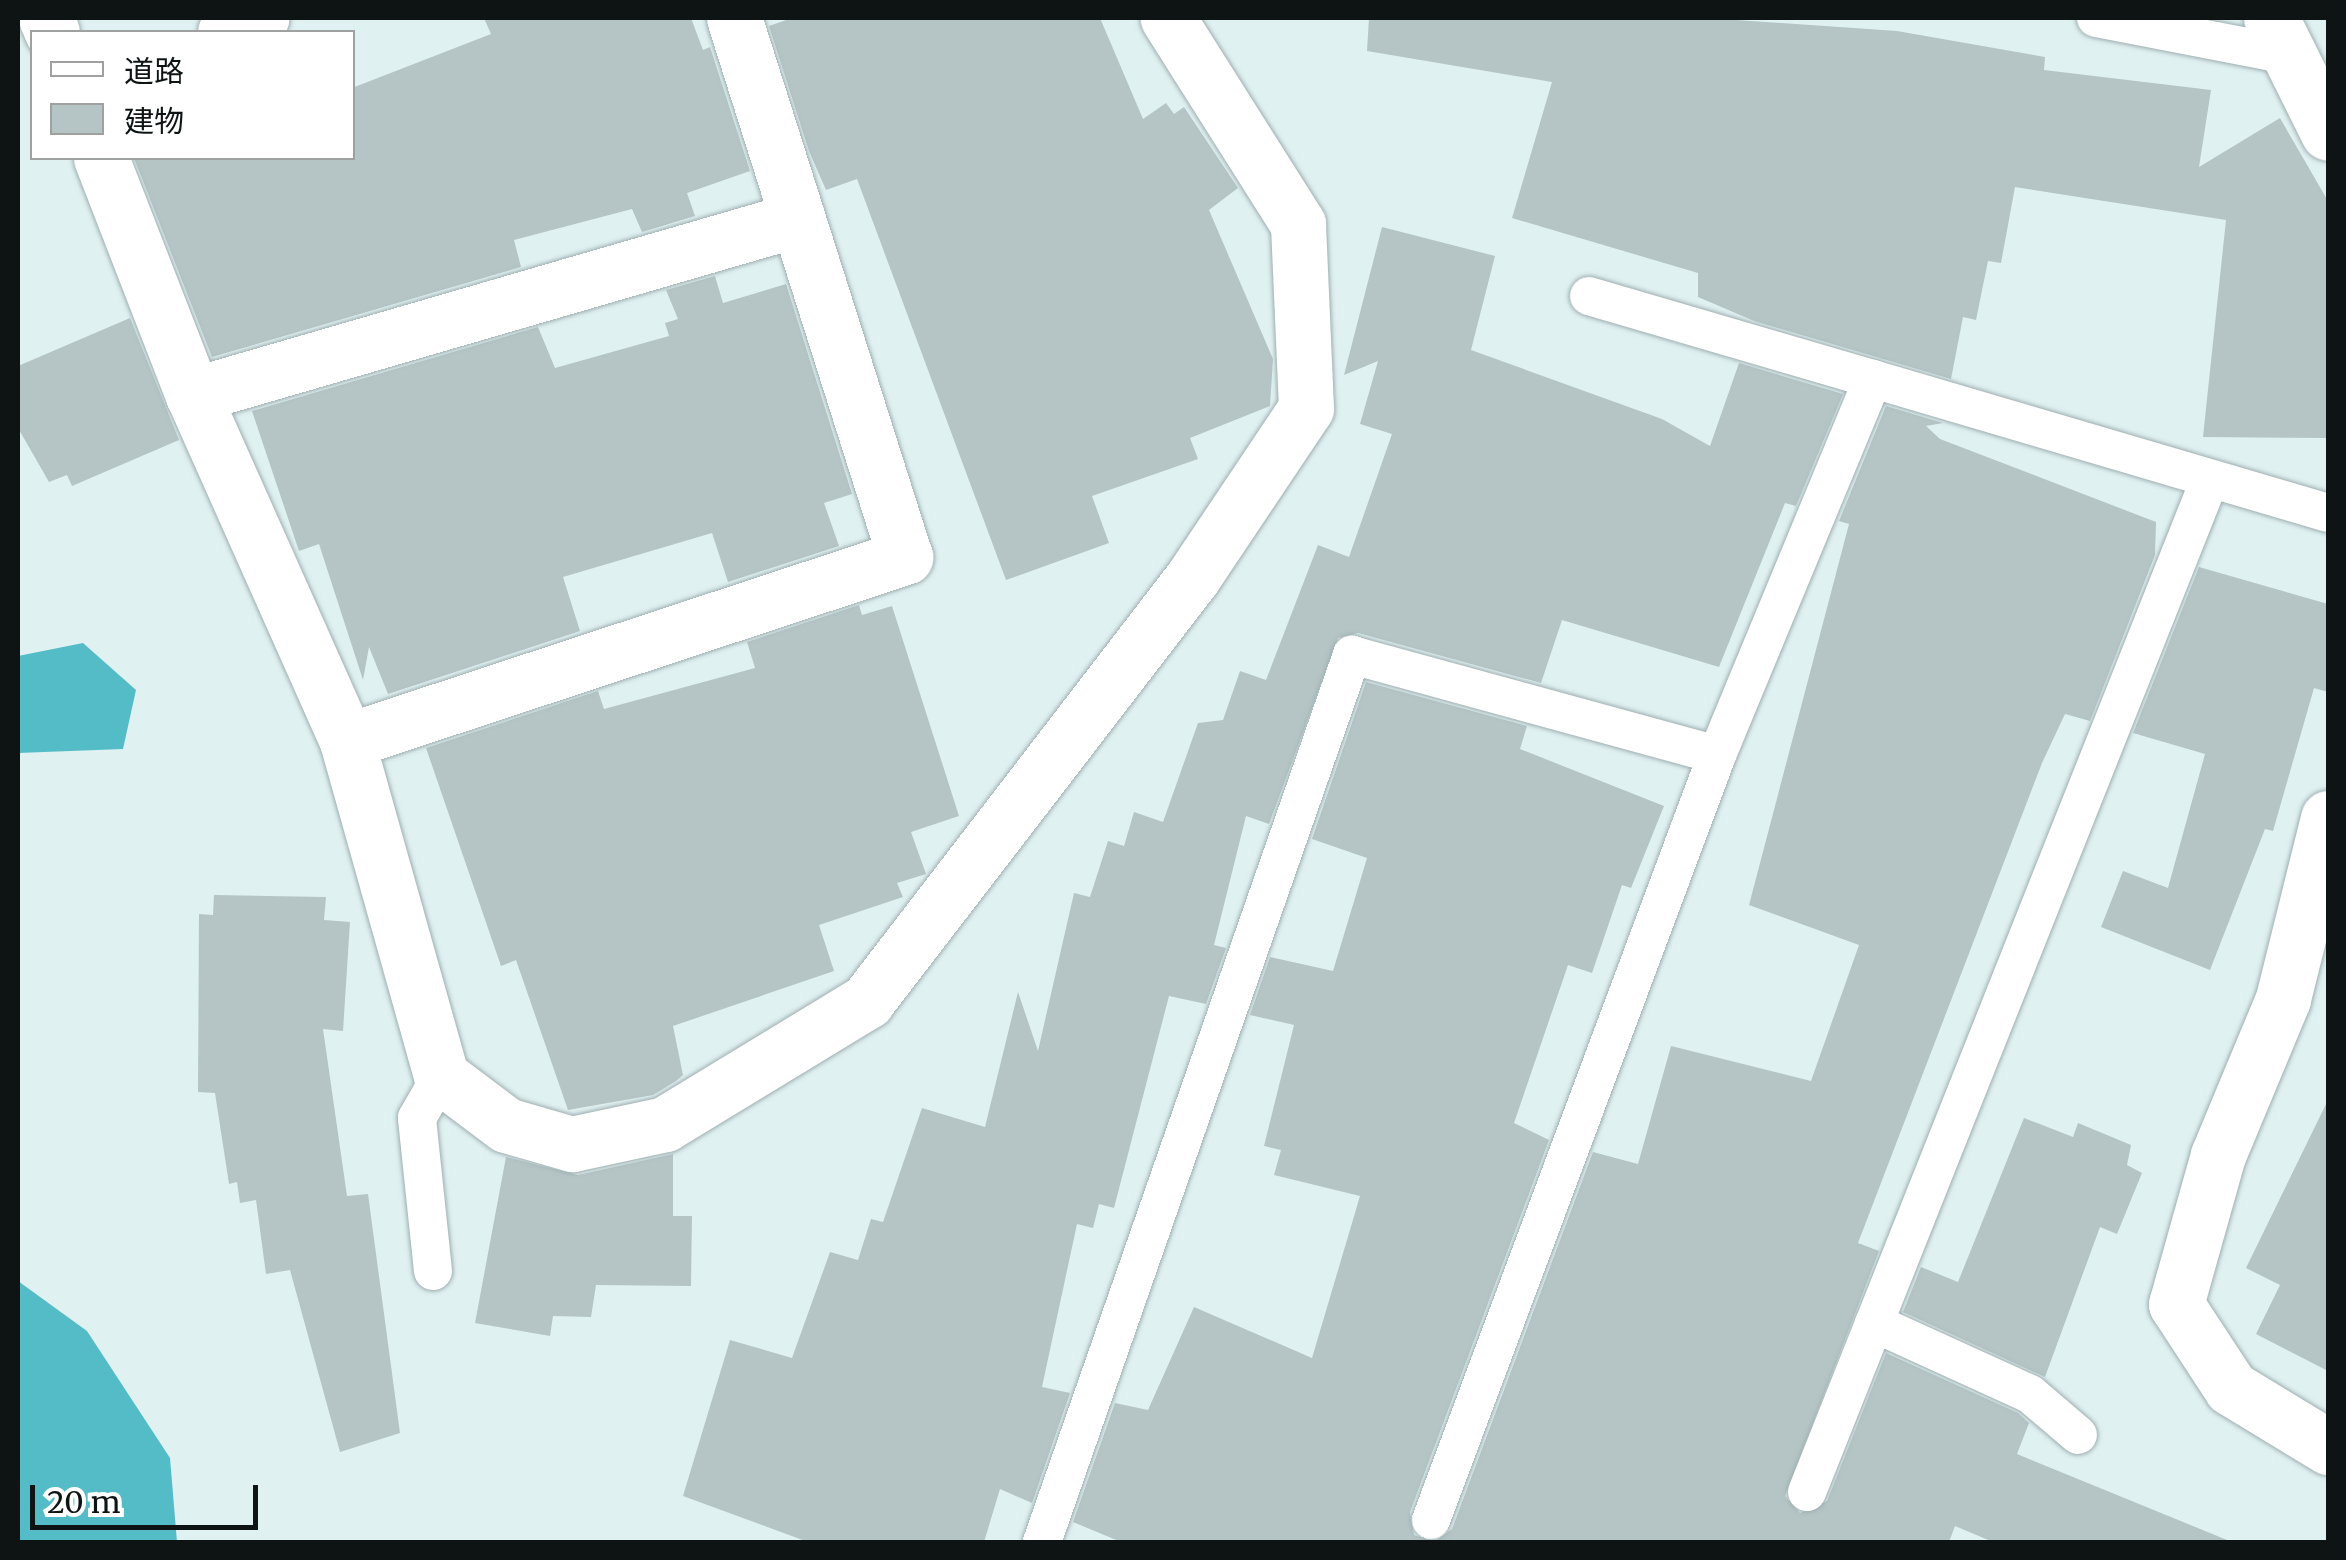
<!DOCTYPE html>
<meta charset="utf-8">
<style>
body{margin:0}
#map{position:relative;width:2346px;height:1560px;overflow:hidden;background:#e0f1f2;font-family:Merriweather,"Noto Sans JP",serif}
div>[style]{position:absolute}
.forest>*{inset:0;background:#54bcc7}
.building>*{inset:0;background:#b5c5c6}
.roads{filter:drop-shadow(0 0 2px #9faeb0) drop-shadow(0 0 2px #9faeb0)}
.service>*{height:38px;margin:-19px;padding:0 19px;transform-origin:19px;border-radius:19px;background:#fff}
.minor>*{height:55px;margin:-27.5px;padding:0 27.5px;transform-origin:27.5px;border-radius:27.5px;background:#fff}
span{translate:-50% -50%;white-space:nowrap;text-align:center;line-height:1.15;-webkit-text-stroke:8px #fff;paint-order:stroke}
.frame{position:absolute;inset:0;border:20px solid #0e1414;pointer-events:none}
.legend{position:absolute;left:30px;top:30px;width:325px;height:130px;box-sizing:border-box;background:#fff;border:2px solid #9fa1a1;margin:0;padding:12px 18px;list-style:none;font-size:30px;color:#0e1414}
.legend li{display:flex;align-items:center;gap:20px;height:50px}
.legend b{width:50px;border:2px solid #9fa1a1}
.scale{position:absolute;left:30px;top:1485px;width:228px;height:45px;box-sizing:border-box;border:5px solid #0e1414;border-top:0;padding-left:12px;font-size:30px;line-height:35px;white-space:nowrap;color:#0e1414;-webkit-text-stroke:8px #fff;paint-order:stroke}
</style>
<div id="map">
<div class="forest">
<div style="clip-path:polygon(83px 643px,136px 690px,123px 749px,18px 753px,18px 656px)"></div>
<div style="clip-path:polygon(18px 1281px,87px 1331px,170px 1458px,177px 1542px,18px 1542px)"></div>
</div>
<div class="building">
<div style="clip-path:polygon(484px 18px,691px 18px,703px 50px,710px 47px,750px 171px,687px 193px,695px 216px,642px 232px,632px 209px,514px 240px,521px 267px,212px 357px,134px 158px,352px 158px,352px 88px,491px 34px)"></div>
<div style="clip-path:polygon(792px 18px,1100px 18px,1143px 119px,1166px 103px,1174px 114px,1184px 107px,1238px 188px,1209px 210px,1273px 359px,1270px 406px,1190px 438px,1198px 459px,1092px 496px,1109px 543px,1006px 580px,857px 179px,826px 190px,809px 151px,769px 26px)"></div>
<div style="clip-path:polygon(1369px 18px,1707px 18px,1897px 31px,2045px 57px,2044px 70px,2211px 90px,2199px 167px,2280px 118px,2328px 201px,2328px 438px,2203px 437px,2226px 220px,2015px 187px,2001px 263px,1988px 261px,1976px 320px,1963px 317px,1951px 379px,1754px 321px,1698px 297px,1698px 273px,1512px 218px,1552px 82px,1367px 51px)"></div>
<div style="clip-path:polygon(1382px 227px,1495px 256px,1471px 350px,1662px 419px,1710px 446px,1739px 363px,1843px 394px,1796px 506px,1785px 503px,1719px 667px,1562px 620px,1541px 683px,1358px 633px,1338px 638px,1269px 824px,1246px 816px,1214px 945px,1226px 948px,1206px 1004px,1169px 996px,1114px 1208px,1099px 1204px,1093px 1228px,1077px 1224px,1042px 1387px,1070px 1393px,1032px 1503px,1000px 1489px,984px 1542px,808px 1542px,683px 1496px,730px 1340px,792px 1358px,830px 1252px,858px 1260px,871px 1219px,883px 1222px,922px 1108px,985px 1127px,1018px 992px,1038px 1051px,1074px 893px,1090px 897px,1108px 841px,1124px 846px,1134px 812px,1163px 822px,1198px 723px,1223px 720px,1240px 671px,1266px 680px,1318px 545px,1349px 557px,1392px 434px,1360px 424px,1378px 361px,1344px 375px)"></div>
<div style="clip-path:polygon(715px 276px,723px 303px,786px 284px,852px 494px,824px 503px,839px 546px,728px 582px,712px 533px,563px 577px,580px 631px,388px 694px,369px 647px,363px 680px,319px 544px,299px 551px,252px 411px,538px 327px,555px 368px,669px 336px,665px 323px,678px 319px,666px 290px)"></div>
<div style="clip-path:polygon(130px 318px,179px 440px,72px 486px,67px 475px,49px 482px,18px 428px,18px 366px)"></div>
<div style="clip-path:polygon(1886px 406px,1943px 423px,1926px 426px,1940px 439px,2156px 522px,2155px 555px,2090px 721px,2065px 714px,2042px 763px,1858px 1243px,1879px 1251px,1785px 1496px,1800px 1513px,1827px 1501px,1886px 1353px,2018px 1413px,2029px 1423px,2017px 1454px,2232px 1542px,1993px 1542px,1955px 1526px,1949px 1542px,1121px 1542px,1073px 1522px,1115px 1403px,1148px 1410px,1194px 1307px,1312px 1358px,1360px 1196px,1274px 1175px,1281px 1150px,1264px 1146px,1294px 1025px,1250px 1015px,1270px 957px,1333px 971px,1367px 858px,1312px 839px,1366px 682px,1527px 726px,1520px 749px,1664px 806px,1631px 888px,1622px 885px,1592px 973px,1568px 965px,1514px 1123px,1549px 1140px,1410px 1512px,1414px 1535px,1434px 1542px,1452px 1529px,1593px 1152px,1638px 1164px,1671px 1046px,1811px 1081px,1859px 945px,1749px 905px,1849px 524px,1839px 521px)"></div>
<div style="clip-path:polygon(2199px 567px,2328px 604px,2328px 692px,2314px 688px,2273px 831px,2265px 829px,2210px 970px,2101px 927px,2123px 871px,2168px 888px,2205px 754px,2133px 733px)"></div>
<div style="clip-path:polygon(859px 605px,862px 615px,892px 606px,959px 816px,911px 832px,926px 874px,897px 883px,903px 897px,819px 925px,834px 971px,673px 1026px,683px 1075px,676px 1081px,653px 1095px,568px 1110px,516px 960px,501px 966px,426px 748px,598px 691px,604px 709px,755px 668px,747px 642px)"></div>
<div style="clip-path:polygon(214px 895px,326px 897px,324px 920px,350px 922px,343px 1031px,323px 1029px,347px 1196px,368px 1194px,400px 1433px,340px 1452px,290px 1270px,266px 1274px,256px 1200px,240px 1203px,237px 1182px,229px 1184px,215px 1093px,198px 1092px,199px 914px,213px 915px)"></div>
<div style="clip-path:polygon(2328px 1100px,2328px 1371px,2256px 1334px,2280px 1285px,2246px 1268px)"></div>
<div style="clip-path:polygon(2024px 1118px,2073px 1137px,2078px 1123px,2131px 1145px,2127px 1165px,2142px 1173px,2117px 1234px,2100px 1227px,2045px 1377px,1903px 1312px,1921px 1267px,1958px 1282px)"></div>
<div style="clip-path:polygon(673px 1154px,673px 1216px,692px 1216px,691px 1286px,596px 1285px,591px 1317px,553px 1316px,550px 1336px,475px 1323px,506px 1157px,578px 1175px)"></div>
</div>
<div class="roads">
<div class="service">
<div style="left:2096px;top:18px;width:190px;rotate:10.9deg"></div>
<div style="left:1589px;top:296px;width:296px;rotate:16.3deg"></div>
<div style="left:433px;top:1271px;width:154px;rotate:-96deg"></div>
<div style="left:417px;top:1118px;width:48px;rotate:-60.3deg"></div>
<div style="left:1874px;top:1323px;width:171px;rotate:24.5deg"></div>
<div style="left:2030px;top:1394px;width:63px;rotate:40.5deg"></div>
<div style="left:1807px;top:1492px;width:1090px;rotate:-68.31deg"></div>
<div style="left:1431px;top:1520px;width:817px;rotate:-69.5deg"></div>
<div style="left:1717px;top:755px;width:407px;rotate:-67.5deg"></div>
<div style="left:1873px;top:379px;width:474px;rotate:16.4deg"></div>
<div style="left:1042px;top:1542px;width:940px;rotate:-70.74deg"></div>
<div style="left:1352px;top:655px;width:378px;rotate:15.3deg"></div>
</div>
<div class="minor">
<div style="left:46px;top:18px;width:15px;rotate:67deg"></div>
<div style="left:2271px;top:18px;width:128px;rotate:63.6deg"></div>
<div style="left:225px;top:32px;width:39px;rotate:-21deg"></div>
<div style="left:101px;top:158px;width:254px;rotate:68.8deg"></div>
<div style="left:193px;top:395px;width:379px;rotate:66deg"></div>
<div style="left:347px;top:741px;width:348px;rotate:74.3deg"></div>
<div style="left:441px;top:1076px;width:81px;rotate:37deg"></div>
<div style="left:506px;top:1125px;width:69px;rotate:16.1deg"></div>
<div style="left:572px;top:1144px;width:95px;rotate:-12.1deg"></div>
<div style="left:665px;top:1124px;width:237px;rotate:-31.3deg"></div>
<div style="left:867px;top:1001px;width:535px;rotate:-52.44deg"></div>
<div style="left:1193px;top:577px;width:203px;rotate:-56.2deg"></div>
<div style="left:1306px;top:408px;width:184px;rotate:-92.5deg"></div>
<div style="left:1298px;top:224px;width:244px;rotate:-122.3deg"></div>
<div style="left:193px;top:395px;width:630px;rotate:-16.22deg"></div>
<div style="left:347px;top:741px;width:588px;rotate:-18.25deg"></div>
<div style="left:905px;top:557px;width:565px;rotate:-107.6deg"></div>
<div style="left:2328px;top:818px;width:187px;rotate:104deg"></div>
<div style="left:2283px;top:999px;width:169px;rotate:112.6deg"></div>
<div style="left:2218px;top:1155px;width:155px;rotate:105.7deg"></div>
<div style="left:2176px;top:1304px;width:100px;rotate:56.8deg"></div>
<div style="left:2231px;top:1388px;width:114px;rotate:31.3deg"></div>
</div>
</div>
<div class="frame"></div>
<ul class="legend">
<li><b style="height:12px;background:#fff"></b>道路</li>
<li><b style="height:28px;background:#b5c5c6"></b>建物</li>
</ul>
<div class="scale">20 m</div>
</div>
